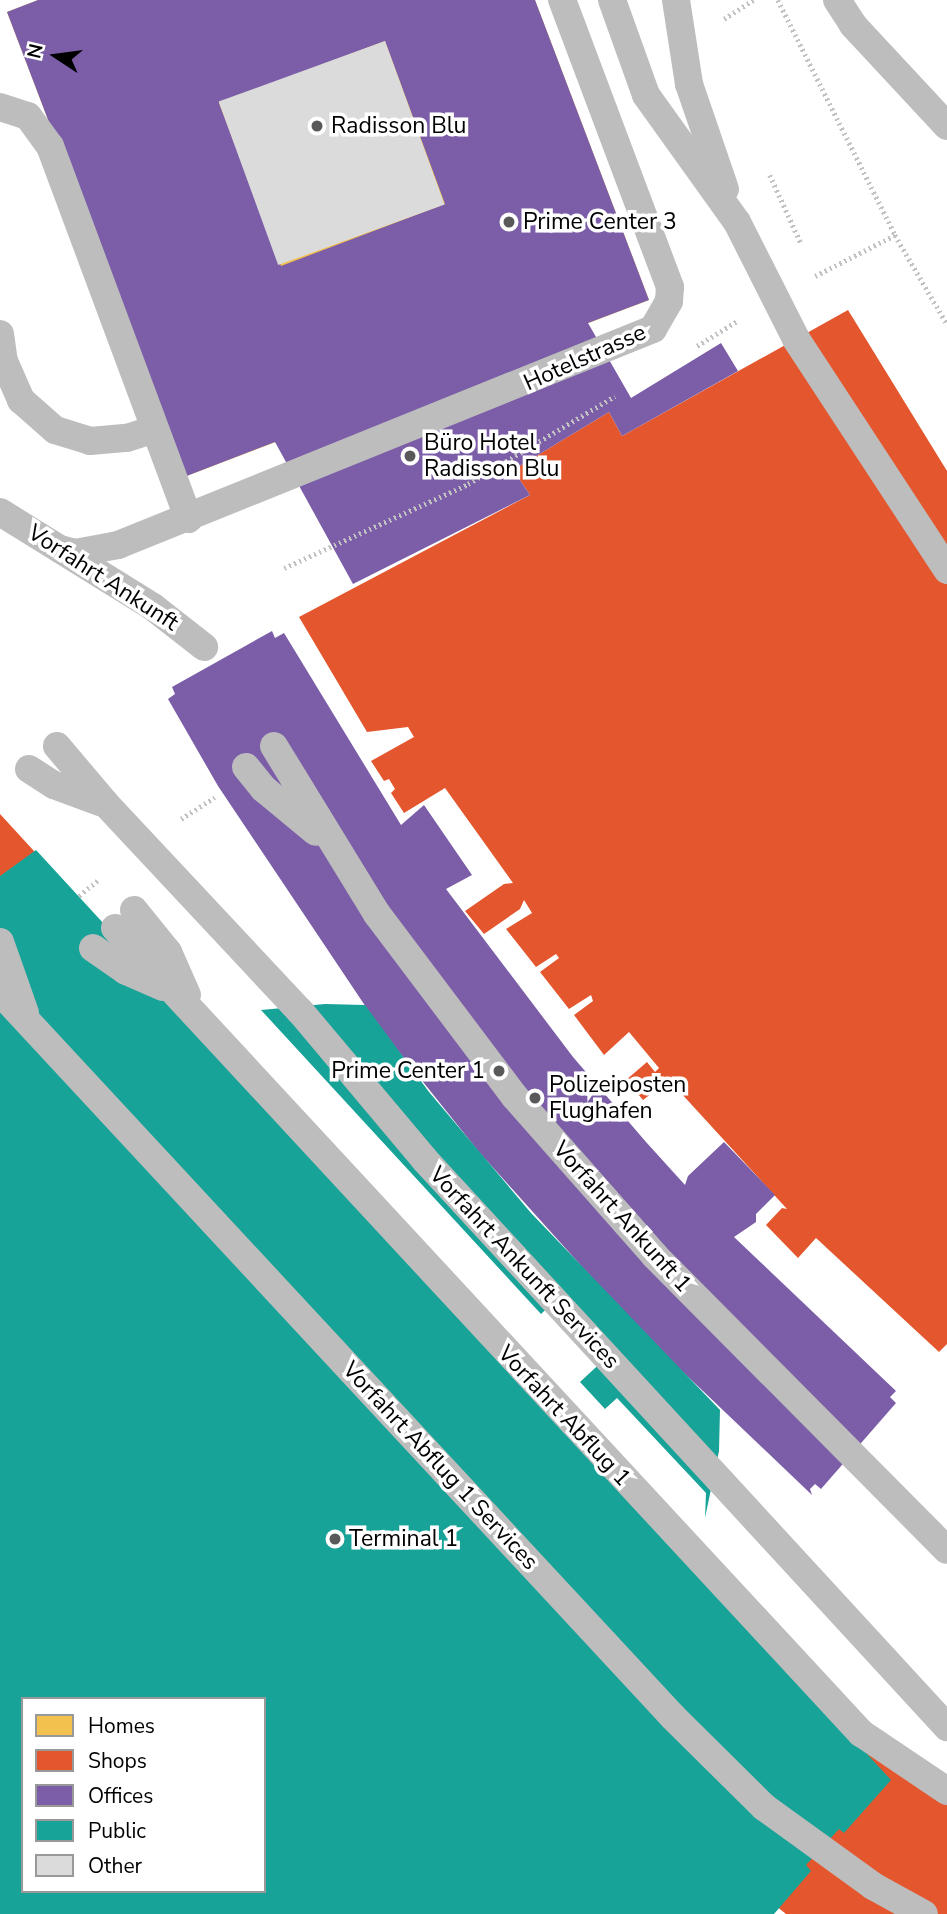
<!DOCTYPE html>
<meta charset="utf-8">
<style>
body{margin:0}
#map{position:relative;width:947px;height:1914px;overflow:hidden;background:#fff;font-family:"Nunito Sans",sans-serif}
div>[style]{position:absolute}
.homes>*{inset:0;background:#f2c14e}
.shops>*{inset:0;background:#e4572e}
.offices>*{inset:0;background:#7b5ea7}
.public>*{inset:0;background:#17a398}
.building>*{inset:0;background:#dbdbdb;transform-origin:0 0}
.path>*{height:4.5px;margin-top:-2.25px;transform-origin:0;background:repeating-linear-gradient(90deg,#c2c2c2 0 2px,transparent 0 5.5px)}
.lane>*{height:28px;margin:-14px;padding:0 14px;transform-origin:14px;border-radius:14px;background:#bdbdbd}
.lane-bridge>*{height:28px;margin:-14px;padding:0 14px;transform-origin:14px;border-radius:14px;background:#bdbdbd}
.dots>*{width:19px;height:19px;translate:-50% -50%;box-sizing:border-box;border:4px solid #fff;border-radius:50%}
span{translate:-50% -50%;white-space:nowrap;text-align:center;line-height:1.15;-webkit-text-stroke:7px #fff;paint-order:stroke}
.poi-label{font-size:23px;color:#000}
.left{translate:0 -50%;text-align:left}
.right{translate:-100% -50%;text-align:right}
.street-label{font-size:23px;color:#000}
.legend{position:absolute;left:21px;top:1697px;width:245px;height:196px;box-sizing:border-box;background:#fff;border:2px solid #999;margin:0;padding:9px 12px;list-style:none;font-size:21px;color:#000}
.legend li{display:flex;align-items:center;gap:14px;height:35px}
.legend b{width:35px;border:2px solid #999}
.north{position:absolute;left:21px;top:21px;width:70px;height:70px;-webkit-text-stroke:5px #fff;paint-order:stroke;rotate:283deg;font-size:19px;font-weight:700;line-height:28px;text-align:center;color:#000}
.north::after{content:'';display:block;margin:auto;width:24px;height:32px;background:#000;clip-path:polygon(50% 0,100% 100%,50% 72%,0 100%)}
</style>
<div id="map">
<div class="homes">
<div style="clip-path:polygon(38px 0,535px 0,649px 300px,184px 477px,7px 12px)"></div>
</div>
<div class="shops">
<div style="clip-path:polygon(848px 310px,947px 471px,947px 1344px,939px 1352px,816px 1238px,798px 1258px,766px 1225px,782px 1208px,787px 1209px,669px 1080px,643px 1100px,626px 1080px,647px 1062px,655px 1072px,659px 1068px,629px 1032px,604px 1055px,574px 1015px,593px 1001px,591px 995px,569px 1009px,540px 972px,559px 958px,556px 954px,536px 967px,506px 929px,532px 913px,524px 900px,520px 909px,484px 934px,465px 911px,504px 884px,513px 883px,445px 788px,404px 813px,391px 793px,395px 789px,389px 779px,384px 781px,371px 761px,414px 737px,408px 727px,367px 732px,299px 617px,530px 495px,513px 470px,609px 412px,622px 436px)"></div>
<div style="clip-path:polygon(0 814px,800px 1685px,947px 1795px,947px 1914px,786px 1914px,697px 1842px,692px 1846px,409px 1599px,360px 1545px,376px 1528px,228px 1368px,211px 1384px,201px 1372px,218px 1357px,189px 1323px,170px 1339px,161px 1329px,0 1111px)"></div>
</div>
<div class="offices">
<div style="clip-path:polygon(evenodd,38px 0,535px 0,649px 300px,588px 323px,631px 398px,721px 343px,738px 371px,622px 436px,609px 412px,513px 470px,530px 495px,353px 584px,275px 442px,184px 477px,7px 12px,38px 0,385px 41px,445px 204px,281px 266px,219px 103px,385px 41px)"></div>
<div style="clip-path:polygon(272px 631px,275px 638px,284px 633px,401px 825px,424px 805px,472px 875px,446px 889px,573px 1057px,646px 1142px,685px 1185px,688px 1176px,724px 1142px,775px 1195px,756px 1214px,756px 1222px,734px 1237px,896px 1391px,890px 1397px,896px 1403px,821px 1489px,815px 1484px,810px 1489px,812px 1495px,638px 1329px,479px 1152px,380px 1028px,218px 786px,168px 699px,175px 694px,172px 687px)"></div>
</div>
<div class="public">
<div style="clip-path:polygon(evenodd,36px 850px,891px 1780px,844px 1833px,839px 1829px,806px 1865px,811px 1871px,774px 1914px,0 1914px,0 876px,36px 850px,23px 1699px,264px 1699px,264px 1891px,23px 1891px,23px 1699px)"></div>
<div style="clip-path:polygon(325px 1004px,365px 1005px,429px 1092px,531px 1213px,720px 1410px,719px 1451px,705px 1518px,706px 1493px,617px 1398px,605px 1409px,580px 1382px,608px 1356px,556px 1300px,541px 1314px,261px 1010px)"></div>
</div>
<div class="building">
<div style="left:385px;top:41px;width:174px;height:177px;rotate:70deg"></div>
</div>
<div class="path">
<div style="left:778px;top:0;width:263px;rotate:63.5deg"></div>
<div style="left:895px;top:235px;width:103px;rotate:59.7deg"></div>
<div style="left:724px;top:19px;width:35px;rotate:-33deg"></div>
<div style="left:770px;top:175px;width:75px;rotate:65.5deg"></div>
<div style="left:815px;top:276px;width:90px;rotate:-27.1deg"></div>
<div style="left:697px;top:346px;width:47px;rotate:-32deg"></div>
<div style="left:284px;top:568px;width:202px;rotate:-24.5deg"></div>
<div style="left:468px;top:484px;width:171px;rotate:-30.9deg"></div>
<div style="left:181px;top:819px;width:40px;rotate:-32.9deg"></div>
<div style="left:79px;top:896px;width:25px;rotate:-40deg"></div>
</div>
<div class="lane">
<div style="left:612px;top:0;width:101px;rotate:70.3deg"></div>
<div style="left:646px;top:95px;width:156px;rotate:54.4deg"></div>
<div style="left:676px;top:0;width:85px;rotate:81.2deg"></div>
<div style="left:689px;top:84px;width:111px;rotate:71.1deg"></div>
<div style="left:837px;top:0;width:30px;rotate:57deg"></div>
<div style="left:853px;top:25px;width:138px;rotate:47.1deg"></div>
<div style="left:0;top:107px;width:29px;rotate:18deg"></div>
<div style="left:28px;top:116px;width:37px;rotate:54deg"></div>
<div style="left:50px;top:146px;width:398px;rotate:69.6deg"></div>
<div style="left:0;top:334px;width:27px;rotate:82deg"></div>
<div style="left:4px;top:361px;width:43px;rotate:66.4deg"></div>
<div style="left:21px;top:400px;width:45px;rotate:41.4deg"></div>
<div style="left:55px;top:430px;width:37px;rotate:17deg"></div>
<div style="left:90px;top:441px;width:37px;rotate:-5deg"></div>
<div style="left:127px;top:438px;width:28px;rotate:-18deg"></div>
<div style="left:796px;top:339px;width:276px;rotate:56.8deg"></div>
<div style="left:0;top:512px;width:180px;rotate:31.8deg"></div>
<div style="left:153px;top:607px;width:65px;rotate:38.1deg"></div>
<div style="left:60px;top:549px;width:16px;rotate:15deg"></div>
<div style="left:75px;top:553px;width:44px;rotate:-10.5deg"></div>
<div style="left:118px;top:545px;width:577px;rotate:-21.99deg"></div>
<div style="left:653px;top:329px;width:32px;rotate:-60deg"></div>
<div style="left:669px;top:301px;width:14px;rotate:-86deg"></div>
<div style="left:670px;top:287px;width:307px;rotate:-110.6deg"></div>
<div style="left:57px;top:746px;width:76px;rotate:49.8deg"></div>
<div style="left:106px;top:804px;width:284px;rotate:46.9deg"></div>
<div style="left:300px;top:1011px;width:194px;rotate:50deg"></div>
<div style="left:425px;top:1160px;width:771px;rotate:47.37deg"></div>
<div style="left:274px;top:746px;width:197px;rotate:58.5deg"></div>
<div style="left:377px;top:914px;width:229px;rotate:53deg"></div>
<div style="left:515px;top:1097px;width:212px;rotate:48.6deg"></div>
<div style="left:655px;top:1256px;width:414px;rotate:45.2deg"></div>
<div style="left:246px;top:767px;width:28px;rotate:51deg"></div>
<div style="left:264px;top:789px;width:67px;rotate:39.6deg"></div>
<div style="left:29px;top:769px;width:30px;rotate:33deg"></div>
<div style="left:54px;top:785px;width:49px;rotate:20.3deg"></div>
<div style="left:134px;top:910px;width:54px;rotate:51deg"></div>
<div style="left:168px;top:952px;width:47px;rotate:66.2deg"></div>
<div style="left:115px;top:928px;width:1098px;rotate:47.18deg"></div>
<div style="left:861px;top:1733px;width:104px;rotate:34deg"></div>
<div style="left:0;top:942px;width:75px;rotate:70.6deg"></div>
<div style="left:93px;top:948px;width:40px;rotate:34.9deg"></div>
<div style="left:126px;top:971px;width:40px;rotate:23.4deg"></div>
<div style="left:0;top:992px;width:989px;rotate:47.13deg"></div>
<div style="left:673px;top:1717px;width:128px;rotate:44.7deg"></div>
<div style="left:764px;top:1807px;width:135px;rotate:35.9deg"></div>
<div style="left:873px;top:1886px;width:58px;rotate:28.8deg"></div>
</div>
<div class="lane-bridge">
<div style="left:737px;top:222px;width:131px;rotate:63.2deg"></div>
</div>
<div class="dots">
<div style="left:317px;top:126px;background:#595959"></div>
<div style="left:509px;top:222px;background:#595959"></div>
<div style="left:410px;top:456px;background:#595959"></div>
<div style="left:499px;top:1071px;background:#595959"></div>
<div style="left:535px;top:1098px;background:#595959"></div>
<div style="left:335px;top:1539px;background:#595959"></div>
</div>
<div class="poi-label">
<span class="left" style="left:331px;top:126px">Radisson Blu</span>
<span class="left" style="left:523px;top:222px">Prime Center 3</span>
<span class="left" style="left:424px;top:456px">Büro Hotel<br>Radisson Blu</span>
<span class="right" style="left:485px;top:1071px">Prime Center 1</span>
<span class="left" style="left:549px;top:1098px">Polizeiposten<br>Flughafen</span>
<span class="left" style="left:349px;top:1539px">Terminal 1</span>
</div>
<div class="street-label">
<span style="left:585px;top:358px;rotate:-24deg">Hotelstrasse</span>
<span style="left:103px;top:578px;rotate:33deg">Vorfahrt Ankunft</span>
<span style="left:622px;top:1217px;rotate:48deg">Vorfahrt Ankunft 1</span>
<span style="left:524px;top:1268px;rotate:47deg">Vorfahrt Ankunft Services</span>
<span style="left:564px;top:1416px;rotate:47deg">Vorfahrt Abflug 1</span>
<span style="left:440px;top:1466px;rotate:47deg">Vorfahrt Abflug 1 Services</span>
</div>
<ul class="legend">
<li><b style="height:19px;background:#f2c14e"></b>Homes</li>
<li><b style="height:19px;background:#e4572e"></b>Shops</li>
<li><b style="height:19px;background:#7b5ea7"></b>Offices</li>
<li><b style="height:19px;background:#17a398"></b>Public</li>
<li><b style="height:19px;background:#dbdbdb"></b>Other</li>
</ul>
<div class="north">N</div>
</div>
